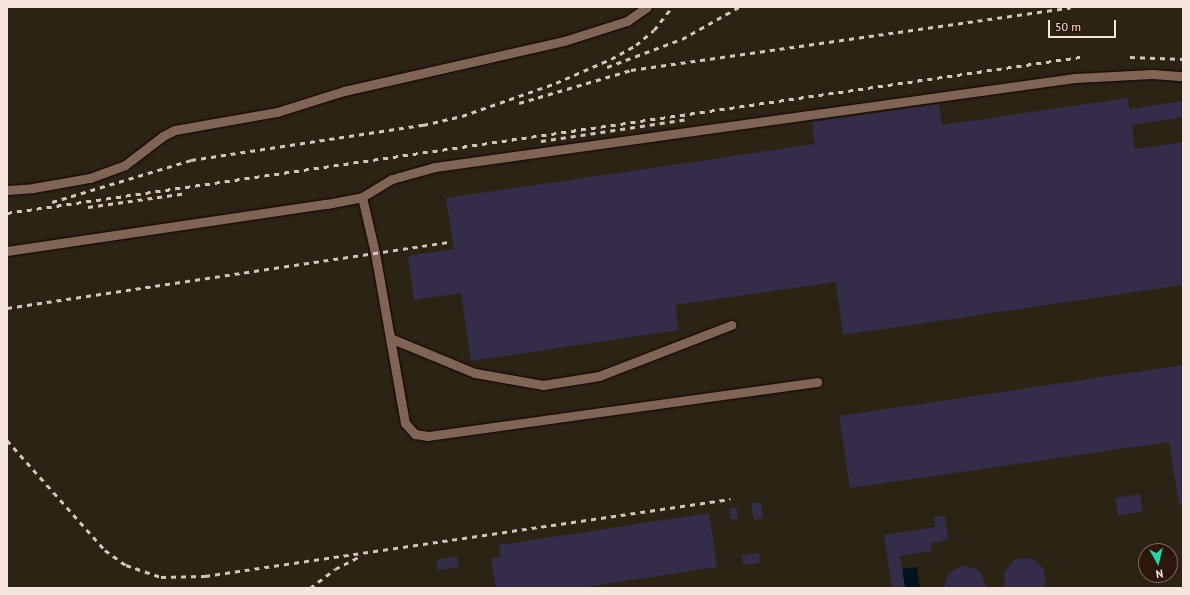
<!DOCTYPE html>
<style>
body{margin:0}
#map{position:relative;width:1190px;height:595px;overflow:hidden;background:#2d170b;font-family:"PT Sans",sans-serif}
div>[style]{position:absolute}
.industrial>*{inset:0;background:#2b2313}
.water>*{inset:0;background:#00121c;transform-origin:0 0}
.building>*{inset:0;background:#332d49;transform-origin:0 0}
.roads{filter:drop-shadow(0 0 1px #140300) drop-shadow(0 0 1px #140300)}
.minor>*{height:9px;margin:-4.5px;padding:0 4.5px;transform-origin:4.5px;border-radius:4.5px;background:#806557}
.rail>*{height:2.5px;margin-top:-1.25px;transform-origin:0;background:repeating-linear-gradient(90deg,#d5c4bb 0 5px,transparent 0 10px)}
span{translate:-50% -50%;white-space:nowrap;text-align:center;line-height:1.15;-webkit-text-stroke:3.5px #2d170b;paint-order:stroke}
.frame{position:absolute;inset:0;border:8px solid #f5e5dd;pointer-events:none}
.north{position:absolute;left:1138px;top:543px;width:40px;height:40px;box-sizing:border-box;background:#2d170b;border:1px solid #7d695f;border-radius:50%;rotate:172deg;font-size:11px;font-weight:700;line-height:16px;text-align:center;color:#f5e5dd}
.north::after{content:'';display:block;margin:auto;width:14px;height:18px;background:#24d5ae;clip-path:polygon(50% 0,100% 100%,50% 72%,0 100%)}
.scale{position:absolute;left:1048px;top:20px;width:68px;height:18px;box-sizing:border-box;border:2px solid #f5e5dd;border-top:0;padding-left:5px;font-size:12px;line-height:14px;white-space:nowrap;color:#f5e5dd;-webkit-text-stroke:3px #2d170b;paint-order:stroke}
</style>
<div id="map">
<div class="industrial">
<div style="clip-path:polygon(evenodd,7px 7px,1183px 7px,1183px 588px,7px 588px,7px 7px,1146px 551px,1170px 551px,1170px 575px,1146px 575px,1146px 551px)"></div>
</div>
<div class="water">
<div style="left:917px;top:567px;width:21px;height:15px;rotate:82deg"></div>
</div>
<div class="building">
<div style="clip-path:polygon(1128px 98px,1129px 109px,1183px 101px,1183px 117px,1132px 125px,1135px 149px,1183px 142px,1183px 285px,843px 335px,836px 282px,675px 305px,679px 330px,471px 361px,461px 293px,414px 300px,408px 256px,454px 249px,446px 198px,815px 144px,812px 122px,939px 104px,942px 125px)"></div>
<div style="clip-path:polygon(1183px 365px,1183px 504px,1179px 505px,1169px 442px,850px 488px,839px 416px)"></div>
<div style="left:1140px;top:494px;width:18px;height:25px;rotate:81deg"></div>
<div style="clip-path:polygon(761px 502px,763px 518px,754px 520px,751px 503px)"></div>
<div style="left:736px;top:507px;width:12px;height:7px;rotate:81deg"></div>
<div style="clip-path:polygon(709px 513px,717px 567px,580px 588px,496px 588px,491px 558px,501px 557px,499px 545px)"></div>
<div style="clip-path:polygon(945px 516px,948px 540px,931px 543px,932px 551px,900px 556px,905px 588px,892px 588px,884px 535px,935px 527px,934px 517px)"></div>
<div style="left:759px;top:553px;width:10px;height:17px;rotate:84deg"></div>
<div style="left:457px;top:556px;width:11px;height:21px;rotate:80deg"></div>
<div style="clip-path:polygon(1020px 558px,1033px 559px,1043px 568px,1046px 581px,1044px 588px,1005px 588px,1004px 573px,1013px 561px)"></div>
<div style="clip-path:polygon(961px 566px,967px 566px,980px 571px,987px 588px,944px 588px,948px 574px)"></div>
</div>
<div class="roads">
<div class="minor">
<div style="left:7px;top:190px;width:26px;rotate:-4deg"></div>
<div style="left:33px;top:188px;width:58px;rotate:-10deg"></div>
<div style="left:90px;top:178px;width:37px;rotate:-20deg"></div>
<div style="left:125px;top:165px;width:48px;rotate:-37.3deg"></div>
<div style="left:163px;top:136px;width:13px;rotate:-27deg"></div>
<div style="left:175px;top:130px;width:104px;rotate:-10deg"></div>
<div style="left:277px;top:112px;width:70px;rotate:-17.4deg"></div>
<div style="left:344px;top:91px;width:226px;rotate:-12.8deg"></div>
<div style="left:564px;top:41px;width:66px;rotate:-17.6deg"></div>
<div style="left:627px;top:21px;width:24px;rotate:-35deg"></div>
<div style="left:362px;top:197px;width:57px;rotate:76.9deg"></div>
<div style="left:375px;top:253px;width:173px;rotate:80deg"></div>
<div style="left:405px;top:423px;width:15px;rotate:48deg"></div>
<div style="left:415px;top:434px;width:13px;rotate:9deg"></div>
<div style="left:428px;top:436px;width:393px;rotate:-7.9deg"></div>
<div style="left:7px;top:251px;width:323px;rotate:-8.4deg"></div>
<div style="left:327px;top:204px;width:36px;rotate:-11deg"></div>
<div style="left:362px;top:197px;width:35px;rotate:-31deg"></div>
<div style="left:392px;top:179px;width:45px;rotate:-15.6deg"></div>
<div style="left:435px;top:167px;width:646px;rotate:-7.92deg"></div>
<div style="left:1075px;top:78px;width:77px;rotate:-3deg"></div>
<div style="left:1152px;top:74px;width:31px;rotate:4deg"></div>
<div style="left:390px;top:338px;width:92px;rotate:22.4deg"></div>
<div style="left:475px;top:373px;width:69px;rotate:10deg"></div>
<div style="left:543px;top:385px;width:57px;rotate:-9.1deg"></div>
<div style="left:599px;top:376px;width:142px;rotate:-21.1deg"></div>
</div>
</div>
<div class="rail">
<div style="left:1130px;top:57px;width:53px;rotate:2.2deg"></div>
<div style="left:607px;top:67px;width:80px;rotate:-20.5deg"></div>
<div style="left:682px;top:39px;width:65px;rotate:-29.3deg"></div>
<div style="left:519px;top:103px;width:117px;rotate:-16.4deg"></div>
<div style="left:631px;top:70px;width:444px;rotate:-8.1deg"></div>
<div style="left:541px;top:141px;width:149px;rotate:-8.5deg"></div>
<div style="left:52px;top:202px;width:145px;rotate:-16.8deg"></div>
<div style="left:191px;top:160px;width:235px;rotate:-8.6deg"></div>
<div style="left:423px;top:125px;width:40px;rotate:-13deg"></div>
<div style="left:462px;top:116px;width:100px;rotate:-19.3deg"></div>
<div style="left:556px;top:83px;width:60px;rotate:-23.6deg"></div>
<div style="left:611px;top:59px;width:29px;rotate:-29deg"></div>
<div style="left:636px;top:45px;width:23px;rotate:-40deg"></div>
<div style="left:654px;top:30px;width:29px;rotate:-52deg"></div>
<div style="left:88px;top:207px;width:100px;rotate:-8deg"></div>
<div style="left:7px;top:213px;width:1084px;rotate:-8.27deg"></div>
<div style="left:7px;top:308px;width:449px;rotate:-8.5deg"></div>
<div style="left:7px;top:440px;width:147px;rotate:48.3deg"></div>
<div style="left:105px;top:550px;width:26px;rotate:36deg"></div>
<div style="left:126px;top:565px;width:37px;rotate:19deg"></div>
<div style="left:161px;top:577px;width:44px;rotate:-1.3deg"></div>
<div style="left:205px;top:576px;width:531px;rotate:-8.34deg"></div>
<div style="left:310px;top:588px;width:31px;rotate:-37deg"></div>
<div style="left:335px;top:569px;width:27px;rotate:-27deg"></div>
</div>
<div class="frame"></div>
<div class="north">N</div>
<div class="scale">50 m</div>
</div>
